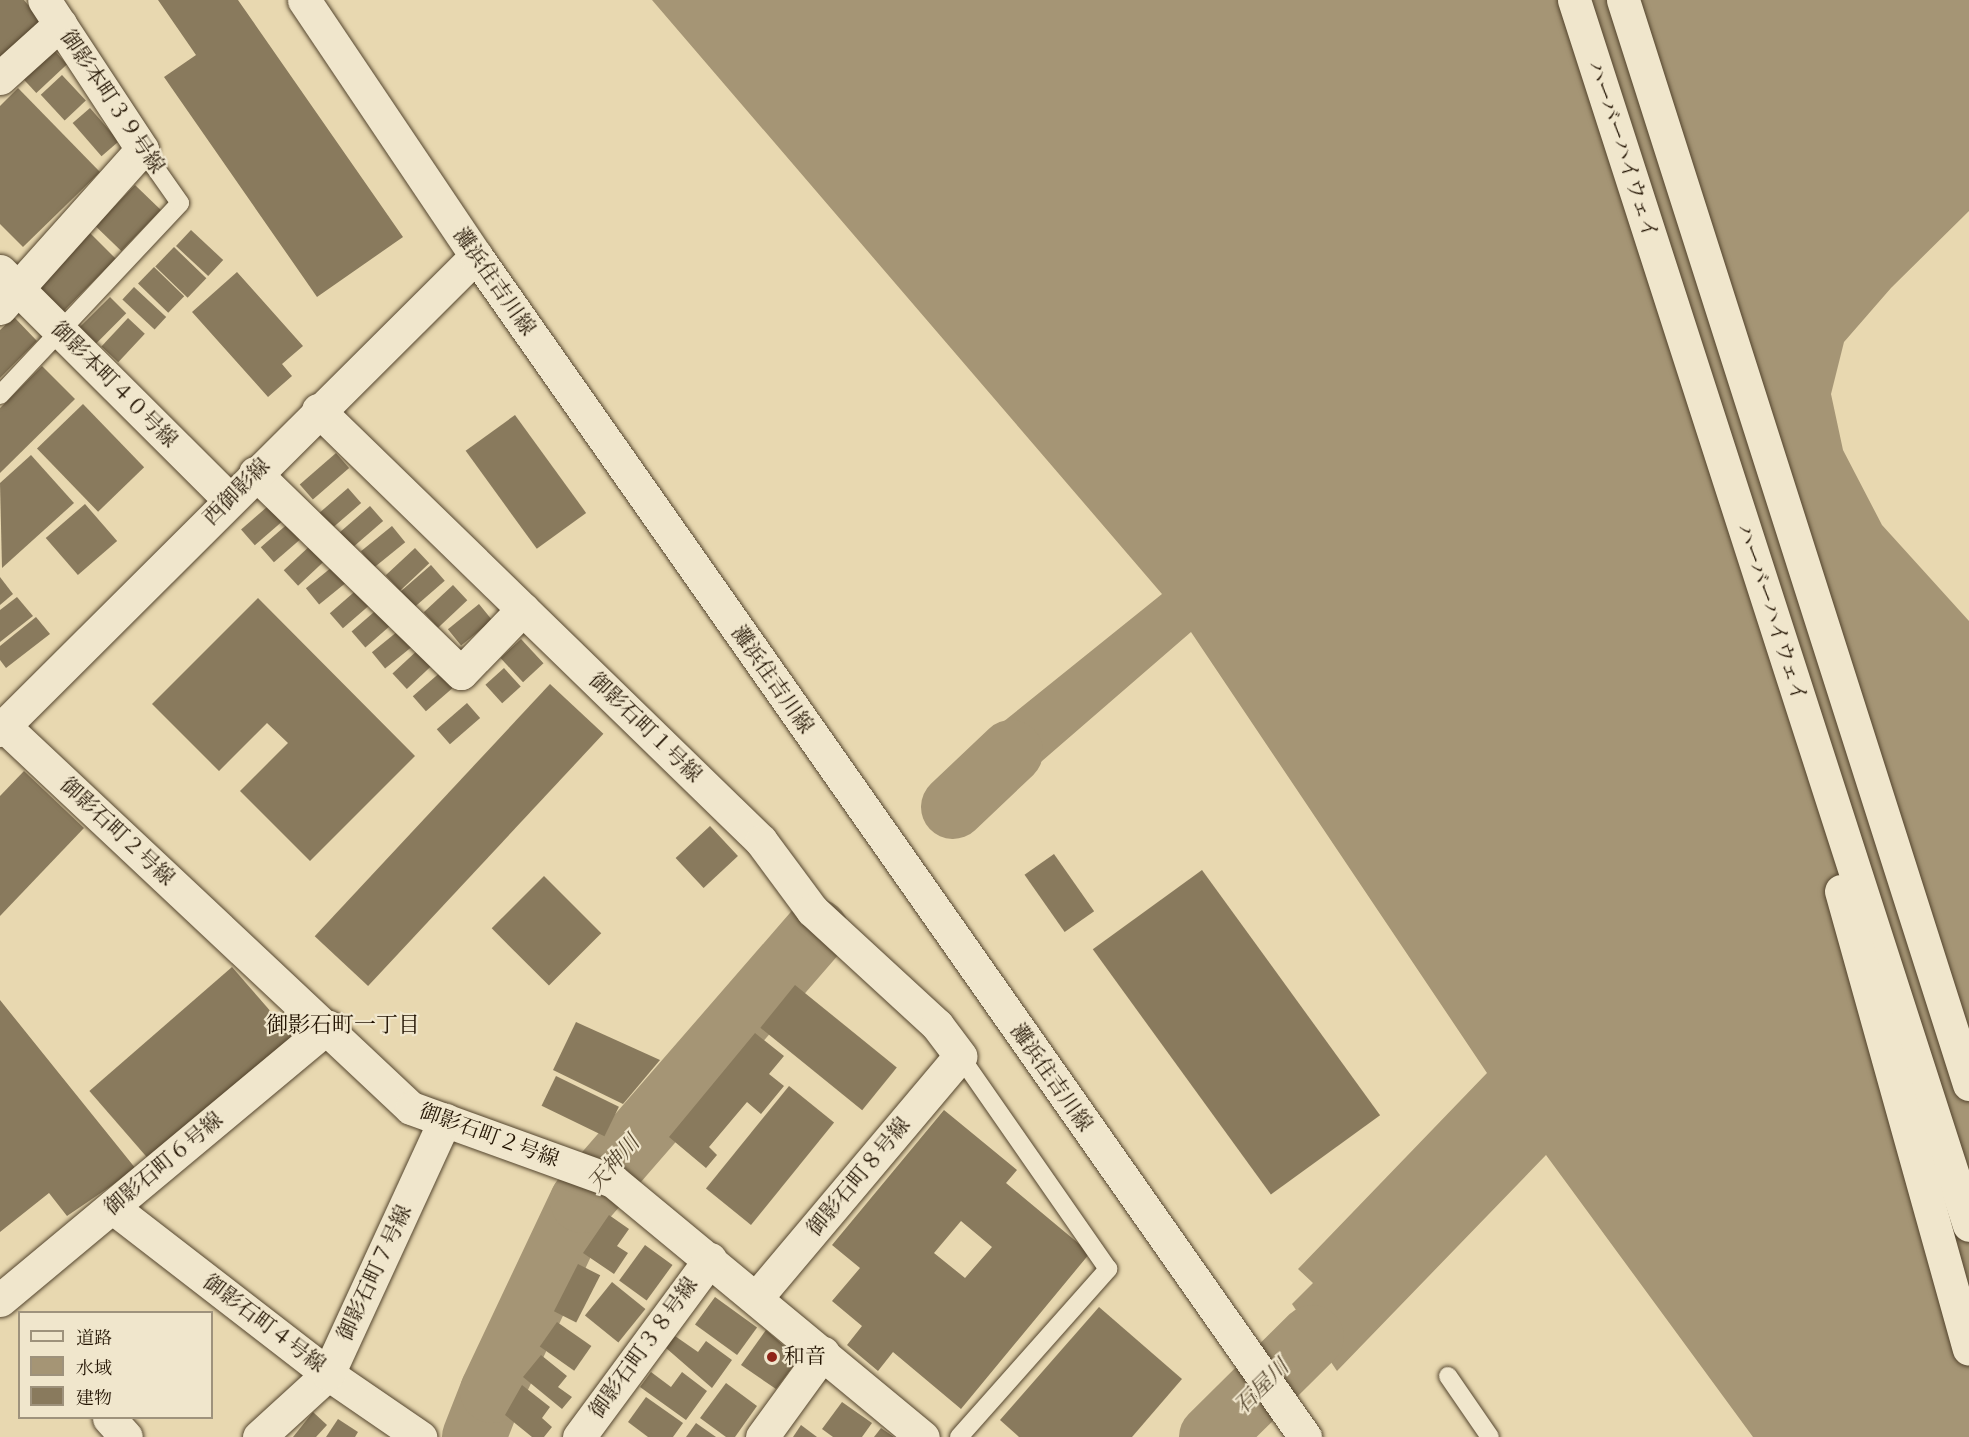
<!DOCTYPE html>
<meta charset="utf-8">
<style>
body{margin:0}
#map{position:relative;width:1969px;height:1437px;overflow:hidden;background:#e8d8b0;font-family:"Libre Bodoni","Noto Serif JP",serif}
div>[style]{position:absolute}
.water>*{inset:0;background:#a59575}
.river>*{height:64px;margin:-32px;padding:0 32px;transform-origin:32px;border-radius:32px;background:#a59575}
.building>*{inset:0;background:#897a5d;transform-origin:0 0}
.roads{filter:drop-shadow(0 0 2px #54452e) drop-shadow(0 0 2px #54452e)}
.lane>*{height:18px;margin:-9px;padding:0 9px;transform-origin:9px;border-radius:9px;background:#f0e6cc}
.street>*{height:33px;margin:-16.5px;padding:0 16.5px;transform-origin:16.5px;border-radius:16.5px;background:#f0e6cc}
.secondary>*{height:33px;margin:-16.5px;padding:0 16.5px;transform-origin:16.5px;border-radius:16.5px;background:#f0e6cc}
.dots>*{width:16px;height:16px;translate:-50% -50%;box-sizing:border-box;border:3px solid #f0e6cc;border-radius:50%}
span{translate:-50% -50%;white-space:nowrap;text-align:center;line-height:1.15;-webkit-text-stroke:4.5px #f0e6cc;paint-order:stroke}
.street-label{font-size:21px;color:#231403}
.poi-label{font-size:21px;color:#231403}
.left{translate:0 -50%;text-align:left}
.neighbourhood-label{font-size:22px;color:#231403}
.water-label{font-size:22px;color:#574831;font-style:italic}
.legend{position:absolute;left:18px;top:1311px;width:195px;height:108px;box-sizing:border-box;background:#f0e6cc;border:2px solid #9e927c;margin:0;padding:8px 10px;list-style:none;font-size:18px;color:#231403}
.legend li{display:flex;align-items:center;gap:12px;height:30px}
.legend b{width:30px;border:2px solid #9e927c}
</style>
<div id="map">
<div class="water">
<div style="clip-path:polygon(652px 0,1969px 0,1969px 211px,1891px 288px,1844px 342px,1831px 394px,1843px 450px,1882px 525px,1969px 621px,1969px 1437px,1753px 1437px,1546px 1155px,1337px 1371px,1292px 1304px,1313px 1283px,1298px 1269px,1487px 1073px,1191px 632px,1027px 774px,993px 730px,1162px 594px)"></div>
</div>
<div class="river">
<div style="left:953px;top:807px;width:80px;rotate:-43.5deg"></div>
<div style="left:474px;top:1437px;width:49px;rotate:-68.6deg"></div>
<div style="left:492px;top:1391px;width:210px;rotate:-64.7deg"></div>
<div style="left:582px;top:1201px;width:358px;rotate:-49deg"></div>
<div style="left:1211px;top:1437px;width:142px;rotate:-44.7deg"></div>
</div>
<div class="building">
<div style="clip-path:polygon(0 0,24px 0,42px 22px,0 57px)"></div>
<div style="clip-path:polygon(158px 0,238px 0,403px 237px,317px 297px,164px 77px,196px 55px)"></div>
<div style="left:50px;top:46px;width:25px;height:42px;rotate:47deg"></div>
<div style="left:62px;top:75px;width:35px;height:29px;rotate:47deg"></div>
<div style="clip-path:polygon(18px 88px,100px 172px,23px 247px,0 224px,0 106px)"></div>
<div style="left:90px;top:108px;width:44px;height:23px;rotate:49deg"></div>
<div style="left:135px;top:185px;width:36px;height:57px;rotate:44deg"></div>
<div style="left:191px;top:230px;width:44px;height:22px;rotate:43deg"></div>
<div style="left:89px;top:232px;width:38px;height:83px;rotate:45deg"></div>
<div style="left:174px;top:247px;width:45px;height:27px;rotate:44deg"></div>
<div style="left:154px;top:267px;width:42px;height:23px;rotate:44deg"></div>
<div style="clip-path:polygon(237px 272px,303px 346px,282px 364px,292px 376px,268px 397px,192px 312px)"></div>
<div style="left:134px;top:287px;width:44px;height:17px;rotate:43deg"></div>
<div style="left:110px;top:297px;width:23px;height:44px;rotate:45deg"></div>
<div style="clip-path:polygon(14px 317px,37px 341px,0 378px,0 330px)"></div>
<div style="left:128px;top:318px;width:23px;height:39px;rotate:43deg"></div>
<div style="clip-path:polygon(42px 366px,75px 399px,0 473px,0 408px)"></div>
<div style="left:83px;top:404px;width:88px;height:64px;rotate:46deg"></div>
<div style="left:515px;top:415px;width:121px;height:61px;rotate:54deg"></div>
<div style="left:336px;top:453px;width:20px;height:48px;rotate:49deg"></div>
<div style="clip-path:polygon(31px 455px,74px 503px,2px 568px,0 483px)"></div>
<div style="left:348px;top:488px;width:20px;height:40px;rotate:49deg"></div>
<div style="left:275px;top:500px;width:21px;height:45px;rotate:49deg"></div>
<div style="left:85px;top:504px;width:49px;height:52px;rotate:49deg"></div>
<div style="left:370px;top:506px;width:20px;height:40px;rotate:49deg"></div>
<div style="left:291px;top:521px;width:20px;height:40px;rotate:49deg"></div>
<div style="left:392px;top:526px;width:21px;height:40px;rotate:51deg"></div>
<div style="left:313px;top:543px;width:21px;height:40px;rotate:47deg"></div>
<div style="left:415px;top:548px;width:21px;height:40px;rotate:47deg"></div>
<div style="left:337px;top:563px;width:21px;height:40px;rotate:51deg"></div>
<div style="left:431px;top:565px;width:21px;height:40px;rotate:49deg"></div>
<div style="clip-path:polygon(0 577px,13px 594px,0 605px)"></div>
<div style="left:453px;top:585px;width:21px;height:40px;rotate:47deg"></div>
<div style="left:360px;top:587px;width:20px;height:40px;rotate:49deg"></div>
<div style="clip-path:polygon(17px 597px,33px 616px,0 642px,0 610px)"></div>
<div style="clip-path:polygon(258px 598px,415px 756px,310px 861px,240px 791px,288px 743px,267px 723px,219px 771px,152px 704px)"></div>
<div style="left:479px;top:604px;width:21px;height:40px;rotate:51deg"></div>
<div style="left:381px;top:606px;width:21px;height:39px;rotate:49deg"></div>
<div style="clip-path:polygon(36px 617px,50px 634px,6px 668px,0 660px,0 646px)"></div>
<div style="left:403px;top:627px;width:21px;height:40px;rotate:51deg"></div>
<div style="left:521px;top:639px;width:33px;height:28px;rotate:47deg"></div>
<div style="left:421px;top:647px;width:21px;height:39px;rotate:47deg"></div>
<div style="left:504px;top:668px;width:25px;height:25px;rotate:48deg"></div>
<div style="left:443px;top:670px;width:20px;height:40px;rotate:49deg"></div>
<div style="left:550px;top:684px;width:73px;height:345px;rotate:43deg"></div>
<div style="left:467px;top:703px;width:20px;height:40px;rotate:49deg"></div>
<div style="clip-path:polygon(24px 771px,84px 828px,0 916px,0 796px)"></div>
<div style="left:710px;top:826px;width:41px;height:47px;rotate:47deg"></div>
<div style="left:1054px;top:854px;width:70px;height:36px;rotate:55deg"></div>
<div style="left:1202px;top:870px;width:303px;height:135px;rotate:54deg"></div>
<div style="left:544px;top:876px;width:81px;height:74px;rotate:45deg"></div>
<div style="left:232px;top:967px;width:92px;height:189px;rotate:49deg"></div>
<div style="left:795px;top:985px;width:131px;height:55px;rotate:39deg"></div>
<div style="clip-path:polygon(0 1000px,136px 1169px,67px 1216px,49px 1193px,0 1232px)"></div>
<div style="clip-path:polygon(576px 1022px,660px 1060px,623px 1104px,553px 1070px)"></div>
<div style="clip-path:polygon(755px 1033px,784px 1056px,769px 1074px,784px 1086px,761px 1114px,747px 1102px,709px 1147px,717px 1155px,706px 1168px,669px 1137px)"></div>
<div style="left:556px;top:1076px;width:70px;height:33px;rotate:26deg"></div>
<div style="left:789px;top:1086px;width:58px;height:132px;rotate:39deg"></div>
<div style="clip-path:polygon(evenodd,944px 1110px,1017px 1170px,1006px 1183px,1090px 1253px,961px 1409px,893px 1352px,878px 1371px,847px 1345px,862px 1326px,832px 1301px,860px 1268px,832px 1245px,944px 1110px,961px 1221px,992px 1247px,965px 1278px,934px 1253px,961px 1221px)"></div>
<div style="clip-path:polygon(609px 1215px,629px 1229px,617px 1246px,628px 1253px,614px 1274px,583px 1253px)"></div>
<div style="left:645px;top:1245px;width:34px;height:44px;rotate:36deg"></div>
<div style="left:578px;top:1264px;width:25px;height:53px;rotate:27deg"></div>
<div style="left:612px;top:1282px;width:43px;height:43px;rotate:39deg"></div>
<div style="left:715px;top:1297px;width:52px;height:34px;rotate:36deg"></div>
<div style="clip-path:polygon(1099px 1307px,1182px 1379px,1132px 1437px,1019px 1437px,1000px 1420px)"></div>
<div style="left:557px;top:1322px;width:42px;height:30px;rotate:35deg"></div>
<div style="clip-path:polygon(766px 1330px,791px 1352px,794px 1365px,776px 1389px,741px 1365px)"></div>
<div style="clip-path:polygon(675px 1336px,698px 1352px,706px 1341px,732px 1360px,712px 1388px,666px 1348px)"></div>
<div style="clip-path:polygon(541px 1355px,567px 1376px,558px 1387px,572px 1397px,562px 1409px,523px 1377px)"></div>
<div style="clip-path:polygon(651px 1372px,671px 1387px,682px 1372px,707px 1391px,686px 1420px,640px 1387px)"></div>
<div style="clip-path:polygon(726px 1383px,757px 1406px,735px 1437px,726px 1437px,700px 1418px)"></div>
<div style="clip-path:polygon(522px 1385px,550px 1407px,542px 1418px,552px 1427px,544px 1437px,532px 1437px,505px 1415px)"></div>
<div style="clip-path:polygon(646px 1397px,683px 1423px,673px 1437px,648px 1437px,628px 1422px)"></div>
<div style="clip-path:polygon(842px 1402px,872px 1423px,862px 1437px,833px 1437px,822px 1429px)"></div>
<div style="clip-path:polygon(313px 1412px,327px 1425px,316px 1437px,293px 1437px)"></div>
<div style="clip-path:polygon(338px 1419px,358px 1432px,355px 1437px,326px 1437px)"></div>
<div style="clip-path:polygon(696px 1423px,716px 1437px,686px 1437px)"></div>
<div style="clip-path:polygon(801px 1425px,817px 1437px,793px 1437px)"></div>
<div style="clip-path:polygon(881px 1428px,894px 1437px,874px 1437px)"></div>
</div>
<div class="roads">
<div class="lane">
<div style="left:0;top:395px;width:263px;rotate:-46.8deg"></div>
<div style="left:180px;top:203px;width:66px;rotate:-125.1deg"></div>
<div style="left:1448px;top:1376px;width:74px;rotate:55.5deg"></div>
<div style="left:959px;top:1437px;width:225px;rotate:-48.4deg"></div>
<div style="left:1108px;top:1269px;width:259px;rotate:-124.8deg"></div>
</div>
<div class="street">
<div style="left:0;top:78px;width:81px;rotate:-42deg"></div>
<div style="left:0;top:271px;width:323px;rotate:44.9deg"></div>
<div style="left:0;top:308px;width:213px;rotate:-48.2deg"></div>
<div style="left:142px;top:149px;width:178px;rotate:-123.3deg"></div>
<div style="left:318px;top:410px;width:618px;rotate:44.21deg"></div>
<div style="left:761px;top:841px;width:86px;rotate:53.5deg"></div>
<div style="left:812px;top:910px;width:170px;rotate:42.6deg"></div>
<div style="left:937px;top:1025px;width:39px;rotate:53deg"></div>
<div style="left:960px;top:1056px;width:315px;rotate:130.1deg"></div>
<div style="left:255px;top:473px;width:287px;rotate:44.2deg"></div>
<div style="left:461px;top:673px;width:89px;rotate:-45.9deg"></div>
<div style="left:4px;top:726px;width:558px;rotate:43.19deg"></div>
<div style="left:411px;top:1108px;width:215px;rotate:19.9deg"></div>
<div style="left:613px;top:1181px;width:402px;rotate:39.6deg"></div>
<div style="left:0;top:730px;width:672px;rotate:-44.88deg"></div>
<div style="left:112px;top:1207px;width:273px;rotate:37.7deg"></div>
<div style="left:328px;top:1374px;width:112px;rotate:34.4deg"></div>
<div style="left:0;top:1300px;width:427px;rotate:-39.8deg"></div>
<div style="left:109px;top:1418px;width:25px;rotate:48deg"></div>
<div style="left:259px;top:1437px;width:93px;rotate:-42.4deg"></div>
<div style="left:328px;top:1374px;width:280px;rotate:-65.3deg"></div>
<div style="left:579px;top:1437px;width:221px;rotate:-53.6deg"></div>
<div style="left:762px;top:1437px;width:104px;rotate:-54deg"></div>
</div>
<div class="secondary">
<div style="left:304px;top:0;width:308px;rotate:56.1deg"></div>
<div style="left:476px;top:256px;width:1443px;rotate:54.93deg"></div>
<div style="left:1574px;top:0;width:1287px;rotate:72.13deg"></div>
<div style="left:1623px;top:0;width:1138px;rotate:72.3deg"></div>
<div style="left:1841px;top:891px;width:475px;rotate:74.4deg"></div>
</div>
</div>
<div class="dots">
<div style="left:772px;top:1357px;background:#8f2418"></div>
</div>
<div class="street-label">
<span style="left:112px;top:102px;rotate:56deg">御影本町３９号線</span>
<span style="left:1622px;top:150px;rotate:72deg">ハーバーハイウェイ</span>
<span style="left:494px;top:282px;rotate:55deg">灘浜住吉川線</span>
<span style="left:114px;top:385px;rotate:45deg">御影本町４０号線</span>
<span style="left:237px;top:492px;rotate:-45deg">西御影線</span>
<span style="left:1771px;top:613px;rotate:72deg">ハーバーハイウェイ</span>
<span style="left:772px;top:680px;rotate:55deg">灘浜住吉川線</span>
<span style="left:645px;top:728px;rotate:44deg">御影石町１号線</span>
<span style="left:117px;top:832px;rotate:43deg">御影石町２号線</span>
<span style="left:1051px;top:1078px;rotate:55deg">灘浜住吉川線</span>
<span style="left:489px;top:1136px;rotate:20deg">御影石町２号線</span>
<span style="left:164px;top:1164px;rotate:-40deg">御影石町６号線</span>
<span style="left:859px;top:1177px;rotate:-50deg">御影石町８号線</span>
<span style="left:375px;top:1273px;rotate:-65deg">御影石町７号線</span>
<span style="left:264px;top:1324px;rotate:37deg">御影石町４号線</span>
<span style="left:644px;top:1348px;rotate:-54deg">御影石町３８号線</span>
</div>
<div class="poi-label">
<span class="left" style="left:784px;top:1357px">和音</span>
</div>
<div class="neighbourhood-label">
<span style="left:343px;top:1026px">御影石町一丁目</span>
</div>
<div class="water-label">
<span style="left:614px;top:1164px;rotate:-49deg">天神川</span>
<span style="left:1262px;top:1387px;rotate:-45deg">石屋川</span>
</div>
<ul class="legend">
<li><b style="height:8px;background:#f0e6cc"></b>道路</li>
<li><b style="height:16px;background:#a59575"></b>水域</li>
<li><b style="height:16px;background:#897a5d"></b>建物</li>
</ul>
</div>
